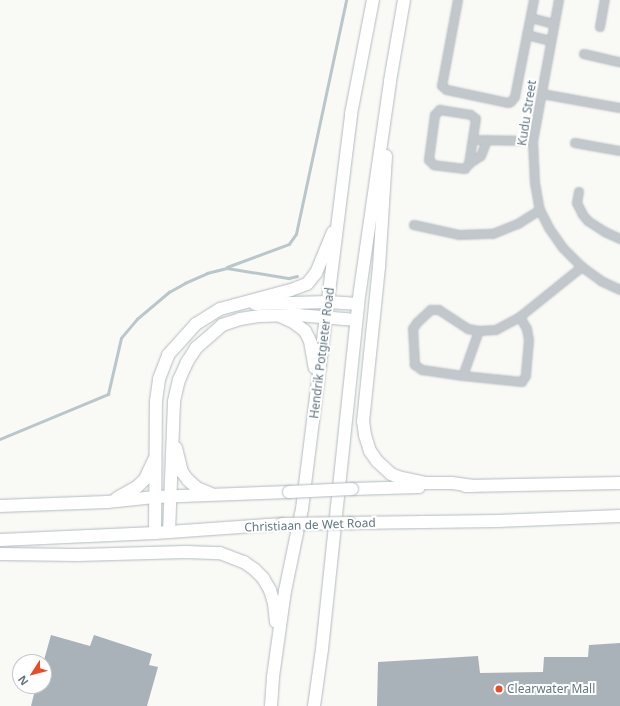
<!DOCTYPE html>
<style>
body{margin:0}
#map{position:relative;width:620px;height:706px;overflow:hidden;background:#f9f9f6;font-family:"Noto Sans",sans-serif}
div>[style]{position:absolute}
.stream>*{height:2.5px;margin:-1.25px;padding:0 1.25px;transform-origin:1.25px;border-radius:1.25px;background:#b9c7ca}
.building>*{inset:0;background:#a9b2b9}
.roads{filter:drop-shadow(0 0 1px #b4bbc0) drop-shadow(0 0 1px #b4bbc0)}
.minor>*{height:8px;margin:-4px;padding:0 4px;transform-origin:4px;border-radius:4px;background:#c2c7cb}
.secondary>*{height:12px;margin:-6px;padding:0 6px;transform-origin:6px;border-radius:6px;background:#fff}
.bridges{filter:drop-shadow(0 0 1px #b4bbc0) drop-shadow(0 0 1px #b4bbc0)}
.secondary-bridge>*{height:12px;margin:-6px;padding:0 6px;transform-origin:6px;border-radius:6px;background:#fff}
.dots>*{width:11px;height:11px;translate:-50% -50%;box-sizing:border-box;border:2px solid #fff;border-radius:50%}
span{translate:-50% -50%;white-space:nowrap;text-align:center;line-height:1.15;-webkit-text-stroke:4px #fff;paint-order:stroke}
.street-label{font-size:12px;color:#637683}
.poi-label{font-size:12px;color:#637683}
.left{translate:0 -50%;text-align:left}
.north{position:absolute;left:12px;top:654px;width:40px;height:40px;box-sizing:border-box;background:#fff;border:1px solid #c1c8cd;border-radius:50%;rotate:234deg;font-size:11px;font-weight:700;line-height:16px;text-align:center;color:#637683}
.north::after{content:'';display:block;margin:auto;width:14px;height:18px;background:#ea4a26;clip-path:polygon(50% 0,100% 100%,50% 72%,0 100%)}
</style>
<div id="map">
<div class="stream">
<div style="left:227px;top:267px;width:66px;rotate:-20.4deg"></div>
<div style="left:289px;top:244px;width:12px;rotate:-55deg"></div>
<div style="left:296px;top:234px;width:239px;rotate:-77.9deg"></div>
<div style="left:0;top:439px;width:117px;rotate:-22.6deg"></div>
<div style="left:108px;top:394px;width:57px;rotate:-76.9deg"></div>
<div style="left:121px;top:338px;width:25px;rotate:-50deg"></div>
<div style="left:137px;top:319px;width:42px;rotate:-40.2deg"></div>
<div style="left:169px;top:292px;width:18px;rotate:-29deg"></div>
<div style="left:185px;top:283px;width:24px;rotate:-24deg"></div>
<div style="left:207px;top:273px;width:21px;rotate:-14deg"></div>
<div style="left:227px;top:268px;width:63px;rotate:9.2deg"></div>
<div style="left:289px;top:278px;width:8px;rotate:-14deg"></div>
</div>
<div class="building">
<div style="clip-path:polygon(51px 635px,90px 646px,94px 635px,152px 654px,149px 665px,158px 667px,147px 706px,31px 706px,36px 686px,44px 686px,44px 660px)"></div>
<div style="clip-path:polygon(620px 643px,620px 706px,377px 706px,378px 662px,478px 656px,480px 673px,543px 672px,544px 657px,588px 657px,589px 645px)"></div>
</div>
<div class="roads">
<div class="minor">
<div style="left:458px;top:0;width:87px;rotate:100.5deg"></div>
<div style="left:442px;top:86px;width:6px;rotate:39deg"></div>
<div style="left:447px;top:90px;width:62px;rotate:12deg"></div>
<div style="left:508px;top:103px;width:3px;rotate:-18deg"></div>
<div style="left:511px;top:102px;width:6px;rotate:-51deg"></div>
<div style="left:515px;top:97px;width:99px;rotate:-78.9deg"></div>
<div style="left:559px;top:0;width:143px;rotate:100.4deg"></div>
<div style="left:533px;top:141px;width:42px;rotate:87.3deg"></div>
<div style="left:535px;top:183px;width:27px;rotate:80deg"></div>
<div style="left:540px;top:210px;width:20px;rotate:63deg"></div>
<div style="left:549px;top:228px;width:24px;rotate:55deg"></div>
<div style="left:563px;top:248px;width:27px;rotate:45deg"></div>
<div style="left:582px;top:267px;width:24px;rotate:36deg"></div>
<div style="left:601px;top:281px;width:21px;rotate:25deg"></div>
<div style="left:531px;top:18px;width:24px;rotate:15deg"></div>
<div style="left:600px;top:27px;width:27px;rotate:-80deg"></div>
<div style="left:527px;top:35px;width:25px;rotate:14deg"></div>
<div style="left:584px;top:54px;width:37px;rotate:13deg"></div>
<div style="left:542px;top:94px;width:79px;rotate:10.2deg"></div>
<div style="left:440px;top:110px;width:31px;rotate:9deg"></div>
<div style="left:471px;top:115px;width:6px;rotate:39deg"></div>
<div style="left:476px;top:119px;width:46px;rotate:98.8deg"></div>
<div style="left:469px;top:164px;width:6px;rotate:129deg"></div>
<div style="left:465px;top:169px;width:31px;rotate:-173deg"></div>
<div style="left:434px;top:165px;width:7px;rotate:-135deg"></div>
<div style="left:429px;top:160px;width:45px;rotate:-82.4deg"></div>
<div style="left:435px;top:115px;width:7px;rotate:-45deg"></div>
<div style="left:473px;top:140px;width:60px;rotate:1deg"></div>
<div style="left:575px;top:143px;width:46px;rotate:10.1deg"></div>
<div style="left:469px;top:164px;width:14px;rotate:-34deg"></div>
<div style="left:481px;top:156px;width:17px;rotate:-69deg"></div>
<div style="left:579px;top:192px;width:11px;rotate:100deg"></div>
<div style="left:577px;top:203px;width:13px;rotate:63deg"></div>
<div style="left:583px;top:215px;width:8px;rotate:50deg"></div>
<div style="left:588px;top:221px;width:20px;rotate:33deg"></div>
<div style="left:605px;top:232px;width:17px;rotate:25deg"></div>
<div style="left:414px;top:225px;width:46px;rotate:12.5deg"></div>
<div style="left:459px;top:235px;width:34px;rotate:-2deg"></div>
<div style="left:493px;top:234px;width:27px;rotate:-22deg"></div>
<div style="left:518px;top:224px;width:26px;rotate:-32deg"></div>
<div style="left:520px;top:317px;width:14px;rotate:60deg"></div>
<div style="left:527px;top:329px;width:11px;rotate:80deg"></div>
<div style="left:529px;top:340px;width:36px;rotate:95deg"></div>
<div style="left:526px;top:376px;width:7px;rotate:124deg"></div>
<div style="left:522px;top:382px;width:59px;rotate:-174.2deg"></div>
<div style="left:463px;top:376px;width:41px;rotate:-171.7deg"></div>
<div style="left:422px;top:370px;width:9px;rotate:-144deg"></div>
<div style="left:415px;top:365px;width:36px;rotate:-93deg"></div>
<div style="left:413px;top:329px;width:7px;rotate:-56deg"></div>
<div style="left:417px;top:323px;width:19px;rotate:-43deg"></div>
<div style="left:431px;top:310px;width:8px"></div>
<div style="left:439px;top:310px;width:35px;rotate:33deg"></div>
<div style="left:468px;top:329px;width:11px;rotate:10deg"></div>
<div style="left:479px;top:331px;width:17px;rotate:-3deg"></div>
<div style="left:496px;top:330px;width:27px;rotate:-28deg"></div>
<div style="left:520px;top:317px;width:80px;rotate:-38.9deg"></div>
<div style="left:463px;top:376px;width:48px;rotate:-70.4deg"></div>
</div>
<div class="secondary">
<div style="left:386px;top:156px;width:111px;rotate:93.6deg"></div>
<div style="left:379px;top:267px;width:155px;rotate:95.9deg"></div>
<div style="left:363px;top:421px;width:14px;rotate:82deg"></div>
<div style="left:365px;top:435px;width:17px;rotate:73deg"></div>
<div style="left:370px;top:451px;width:12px;rotate:55deg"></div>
<div style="left:377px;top:461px;width:19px;rotate:43deg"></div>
<div style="left:391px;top:474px;width:8px;rotate:23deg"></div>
<div style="left:398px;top:477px;width:29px;rotate:12deg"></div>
<div style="left:426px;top:483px;width:26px"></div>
<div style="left:452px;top:483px;width:21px;rotate:8deg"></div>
<div style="left:255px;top:304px;width:74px;rotate:-1.5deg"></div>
<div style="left:329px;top:302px;width:29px;rotate:4deg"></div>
<div style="left:280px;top:316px;width:14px;rotate:25deg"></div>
<div style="left:293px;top:322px;width:15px;rotate:37deg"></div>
<div style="left:305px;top:331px;width:11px;rotate:63deg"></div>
<div style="left:310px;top:341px;width:27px;rotate:80deg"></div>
<div style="left:176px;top:448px;width:25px;rotate:76deg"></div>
<div style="left:182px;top:472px;width:10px;rotate:53deg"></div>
<div style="left:188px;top:480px;width:12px;rotate:42deg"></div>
<div style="left:197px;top:488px;width:15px;rotate:23deg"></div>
<div style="left:465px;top:486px;width:155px;rotate:-1.1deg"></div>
<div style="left:352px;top:489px;width:67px;rotate:-1.7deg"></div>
<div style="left:117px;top:498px;width:23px;rotate:-29deg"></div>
<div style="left:137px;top:487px;width:11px;rotate:-45deg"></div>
<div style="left:145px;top:479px;width:21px;rotate:-65deg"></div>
<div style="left:0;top:506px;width:107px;rotate:-2.1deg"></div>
<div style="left:107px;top:502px;width:48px;rotate:-5.9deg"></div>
<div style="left:155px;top:497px;width:134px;rotate:-2.1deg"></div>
<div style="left:350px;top:523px;width:148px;rotate:-0.8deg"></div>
<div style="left:498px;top:521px;width:122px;rotate:-2.3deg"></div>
<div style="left:169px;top:532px;width:131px;rotate:-87.8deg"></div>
<div style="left:174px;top:401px;width:22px;rotate:-77deg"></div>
<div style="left:179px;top:380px;width:20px;rotate:-66deg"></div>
<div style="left:187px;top:362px;width:17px;rotate:-57deg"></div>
<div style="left:196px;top:348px;width:35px;rotate:-41deg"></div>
<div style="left:222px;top:325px;width:19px;rotate:-18deg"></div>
<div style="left:240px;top:319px;width:20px;rotate:-9deg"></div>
<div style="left:260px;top:316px;width:38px;rotate:-2deg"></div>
<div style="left:298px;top:315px;width:58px;rotate:4.9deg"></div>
<div style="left:155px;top:533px;width:132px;rotate:-89.6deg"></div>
<div style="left:156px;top:401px;width:22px;rotate:-82deg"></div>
<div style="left:159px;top:379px;width:26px;rotate:-69deg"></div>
<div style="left:168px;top:355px;width:42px;rotate:-47.9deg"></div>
<div style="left:196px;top:324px;width:28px;rotate:-32deg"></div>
<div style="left:220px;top:309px;width:73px;rotate:-15deg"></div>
<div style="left:291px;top:290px;width:17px;rotate:-21deg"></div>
<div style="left:307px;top:284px;width:14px;rotate:-51deg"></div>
<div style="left:316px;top:273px;width:44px;rotate:-67.5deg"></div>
<div style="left:0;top:540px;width:155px;rotate:-2.6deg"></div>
<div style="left:155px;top:533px;width:127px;rotate:-4.1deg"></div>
<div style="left:0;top:554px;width:78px;rotate:0.7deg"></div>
<div style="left:78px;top:555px;width:108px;rotate:-1.6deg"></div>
<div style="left:186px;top:552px;width:34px;rotate:2deg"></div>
<div style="left:220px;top:553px;width:26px;rotate:21deg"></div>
<div style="left:244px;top:562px;width:14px;rotate:36deg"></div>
<div style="left:255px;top:570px;width:11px;rotate:45deg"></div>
<div style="left:263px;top:578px;width:14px;rotate:60deg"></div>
<div style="left:270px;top:590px;width:14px;rotate:73deg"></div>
<div style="left:274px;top:603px;width:19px;rotate:84deg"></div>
<div style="left:271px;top:706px;width:29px;rotate:-86deg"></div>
<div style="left:273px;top:677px;width:87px;rotate:-82.1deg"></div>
<div style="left:285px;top:591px;width:84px;rotate:-78.3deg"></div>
<div style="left:302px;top:509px;width:398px;rotate:-82.9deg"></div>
<div style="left:351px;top:114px;width:116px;rotate:-79.1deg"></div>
<div style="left:314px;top:706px;width:58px;rotate:-82deg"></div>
<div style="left:322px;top:649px;width:347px;rotate:-84deg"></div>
<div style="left:358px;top:304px;width:225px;rotate:-81.8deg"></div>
<div style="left:390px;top:81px;width:82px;rotate:-80.2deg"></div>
</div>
</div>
<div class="bridges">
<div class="secondary-bridge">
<div style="left:289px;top:492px;width:63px;rotate:-2.7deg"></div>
<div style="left:282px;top:524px;width:68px;rotate:-0.8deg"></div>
</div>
</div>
<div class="dots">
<div style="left:499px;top:689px;background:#ea4a26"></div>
</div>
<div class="street-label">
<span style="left:527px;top:113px;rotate:-81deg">Kudu Street</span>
<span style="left:322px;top:353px;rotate:-83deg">Hendrik Potgieter Road</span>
<span style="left:310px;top:525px;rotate:-2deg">Christiaan de Wet Road</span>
</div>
<div class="poi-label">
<span class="left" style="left:507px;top:689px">Clearwater Mall</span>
</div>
<div class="north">N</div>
</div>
